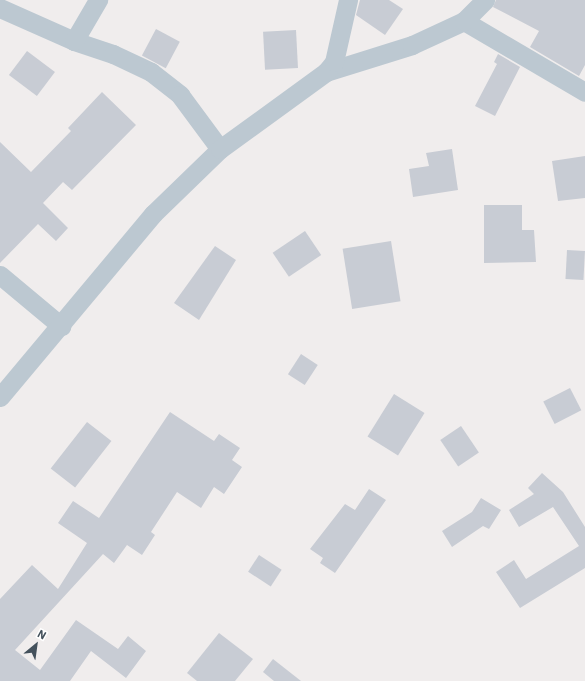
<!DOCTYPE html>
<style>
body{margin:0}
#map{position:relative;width:585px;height:681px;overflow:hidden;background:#f0eded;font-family:"IBM Plex Sans",sans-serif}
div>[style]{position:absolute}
.building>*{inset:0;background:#c8ccd4;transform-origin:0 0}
.minor>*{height:19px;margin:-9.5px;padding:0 9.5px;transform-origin:9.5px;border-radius:9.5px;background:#bcc8d1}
span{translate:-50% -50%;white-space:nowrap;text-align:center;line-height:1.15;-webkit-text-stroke:3.5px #fff;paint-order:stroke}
.north{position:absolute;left:16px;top:625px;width:40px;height:40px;-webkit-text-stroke:3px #fff;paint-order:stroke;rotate:29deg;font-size:11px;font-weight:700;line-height:16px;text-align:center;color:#44515c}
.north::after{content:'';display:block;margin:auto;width:14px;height:18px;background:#44515c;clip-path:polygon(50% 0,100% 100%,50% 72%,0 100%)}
</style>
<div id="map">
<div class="building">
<div style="clip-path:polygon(360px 0,389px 0,403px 9px,385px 35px,356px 15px)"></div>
<div style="clip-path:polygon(496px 0,585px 0,585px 65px,579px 76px,530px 47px,539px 31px,493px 7px)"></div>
<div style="left:156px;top:29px;width:27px;height:30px;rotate:28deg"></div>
<div style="left:296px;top:30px;width:38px;height:33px;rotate:87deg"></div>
<div style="left:27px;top:51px;width:35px;height:30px;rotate:37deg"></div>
<div style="clip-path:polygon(498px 54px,520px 67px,495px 116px,475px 106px,497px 64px,494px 62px)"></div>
<div style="clip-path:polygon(102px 92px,136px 125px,72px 190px,63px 182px,43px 203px,68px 228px,56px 241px,38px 224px,0 263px,0 142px,31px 172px,71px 131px,68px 128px)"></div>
<div style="clip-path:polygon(452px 149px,458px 190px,413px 197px,409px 169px,429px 166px,426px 153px)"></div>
<div style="clip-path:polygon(585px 156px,585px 198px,558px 201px,552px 161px)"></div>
<div style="clip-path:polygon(484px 205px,522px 205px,522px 230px,534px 230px,536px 262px,484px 263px)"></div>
<div style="left:305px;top:231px;width:29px;height:39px;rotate:56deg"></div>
<div style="left:391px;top:241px;width:61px;height:49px;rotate:81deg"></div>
<div style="clip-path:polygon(215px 246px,236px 260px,199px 320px,174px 303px)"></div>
<div style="left:567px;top:250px;width:18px;height:29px;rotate:3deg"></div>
<div style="left:301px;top:354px;width:20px;height:24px;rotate:33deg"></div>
<div style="left:570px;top:388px;width:25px;height:30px;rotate:63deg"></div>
<div style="left:394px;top:394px;width:36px;height:50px;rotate:32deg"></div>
<div style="clip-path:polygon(170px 412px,214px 441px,219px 434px,240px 448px,232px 460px,242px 467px,224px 494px,214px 487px,201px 508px,177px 492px,151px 532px,155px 535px,142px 555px,127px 545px,114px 563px,103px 554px,15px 650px,40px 670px,76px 620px,118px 649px,128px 636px,146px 651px,126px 678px,91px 651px,70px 681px,0 681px,0 599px,32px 565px,58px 589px,87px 543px,58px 523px,73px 501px,99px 518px)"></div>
<div style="left:87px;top:422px;width:31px;height:59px;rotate:38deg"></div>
<div style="left:461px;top:426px;width:32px;height:25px;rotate:56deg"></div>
<div style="clip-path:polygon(542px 473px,563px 492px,585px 527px,585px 568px,520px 608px,496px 572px,514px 560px,526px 579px,579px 546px,553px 507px,519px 527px,509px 510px,534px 494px,528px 488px)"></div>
<div style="clip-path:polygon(369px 489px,386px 500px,335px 573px,320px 563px,323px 558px,310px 549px,345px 504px,355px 510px)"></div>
<div style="clip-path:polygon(481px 498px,501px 510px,489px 529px,483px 526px,452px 547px,442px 531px,472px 512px)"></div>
<div style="left:259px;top:555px;width:27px;height:20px;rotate:33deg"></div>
<div style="clip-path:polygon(219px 633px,253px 659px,235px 681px,197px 681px,187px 673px)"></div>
<div style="clip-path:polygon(273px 659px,301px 681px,274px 681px,263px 672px)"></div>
</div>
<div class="minor">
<div style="left:0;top:8px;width:81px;rotate:24deg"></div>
<div style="left:74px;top:41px;width:41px;rotate:18.4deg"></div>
<div style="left:113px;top:54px;width:42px;rotate:25.3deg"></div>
<div style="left:151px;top:72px;width:37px;rotate:38deg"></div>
<div style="left:180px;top:95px;width:67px;rotate:53.5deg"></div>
<div style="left:464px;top:21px;width:140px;rotate:30.4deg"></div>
<div style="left:74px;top:41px;width:48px;rotate:-59.7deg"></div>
<div style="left:326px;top:72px;width:90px;rotate:-17.4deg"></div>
<div style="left:412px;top:45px;width:57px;rotate:-24.8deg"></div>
<div style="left:464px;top:21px;width:30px;rotate:-45deg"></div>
<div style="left:0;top:275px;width:80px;rotate:39.9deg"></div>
<div style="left:0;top:397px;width:239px;rotate:-50.1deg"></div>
<div style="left:153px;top:214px;width:93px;rotate:-44.1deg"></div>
<div style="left:220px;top:149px;width:131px;rotate:-36deg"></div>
<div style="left:326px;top:72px;width:13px;rotate:-51deg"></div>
<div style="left:334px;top:62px;width:64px;rotate:-77.3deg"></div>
</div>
<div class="north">N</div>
</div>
